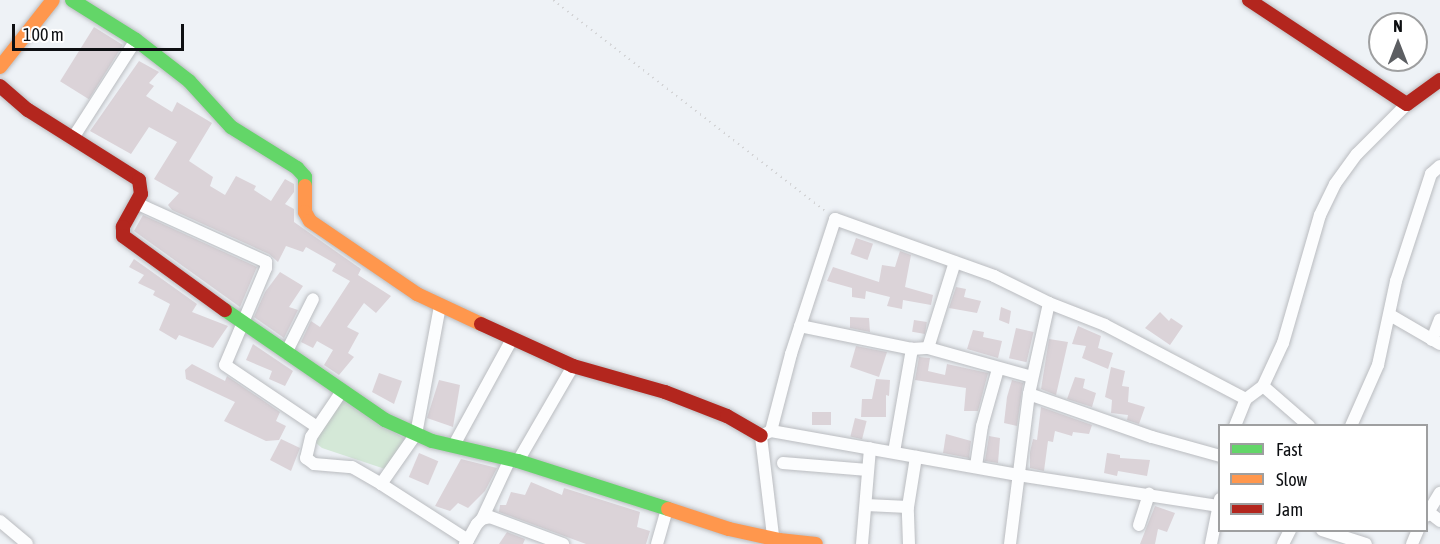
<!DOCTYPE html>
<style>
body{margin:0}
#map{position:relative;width:1440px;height:544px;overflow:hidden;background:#eef2f6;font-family:"Asap Condensed",sans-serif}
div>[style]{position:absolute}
.green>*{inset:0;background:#d4e8d7}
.building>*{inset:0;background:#dbd3d8;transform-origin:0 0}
.path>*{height:2px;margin-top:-1px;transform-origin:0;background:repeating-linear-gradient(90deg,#d3d4d6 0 1.5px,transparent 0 6px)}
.roads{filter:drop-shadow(0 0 2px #babcc0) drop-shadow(0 0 2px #babcc0)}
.street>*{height:12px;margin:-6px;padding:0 6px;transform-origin:6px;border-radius:6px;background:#fcfdfe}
.fast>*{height:14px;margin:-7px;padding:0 7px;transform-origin:7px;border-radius:7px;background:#63d668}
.slow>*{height:14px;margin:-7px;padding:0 7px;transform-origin:7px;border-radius:7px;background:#ff974d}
.jam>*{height:14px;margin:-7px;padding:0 7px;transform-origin:7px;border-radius:7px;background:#b3261e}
span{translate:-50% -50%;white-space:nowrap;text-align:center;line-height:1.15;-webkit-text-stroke:4.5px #fff;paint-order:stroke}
.legend{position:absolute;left:1218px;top:424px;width:210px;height:108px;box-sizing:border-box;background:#fff;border:2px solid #9e9fa0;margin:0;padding:8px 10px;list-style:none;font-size:18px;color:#0d0f12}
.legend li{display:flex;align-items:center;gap:12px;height:30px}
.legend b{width:30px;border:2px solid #9e9fa0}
.north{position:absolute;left:1368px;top:12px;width:60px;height:60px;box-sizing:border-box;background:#fff;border:2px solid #9e9fa0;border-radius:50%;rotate:0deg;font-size:16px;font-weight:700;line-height:24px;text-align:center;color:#0d0f12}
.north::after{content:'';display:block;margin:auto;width:21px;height:27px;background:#5c5e62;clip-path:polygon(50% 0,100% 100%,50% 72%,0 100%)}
.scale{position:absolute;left:12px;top:24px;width:172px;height:27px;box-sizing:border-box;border:3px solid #0d0f12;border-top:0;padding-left:8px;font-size:18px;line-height:21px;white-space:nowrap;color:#0d0f12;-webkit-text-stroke:4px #fff;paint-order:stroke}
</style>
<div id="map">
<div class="green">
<div style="clip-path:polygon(342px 397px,405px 439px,385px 469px,322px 448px,316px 443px,324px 421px)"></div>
</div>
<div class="building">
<div style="left:94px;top:27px;width:34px;height:64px;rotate:32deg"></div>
<div style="clip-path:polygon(139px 61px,159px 72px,149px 83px,154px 86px,146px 96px,172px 112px,177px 102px,212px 123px,189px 161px,213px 177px,210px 186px,225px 195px,236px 176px,256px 186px,254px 190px,271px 201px,285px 179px,294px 184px,294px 192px,285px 204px,294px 209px,294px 222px,361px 269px,358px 275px,391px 296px,376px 313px,364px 303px,347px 327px,359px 333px,348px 353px,354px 357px,339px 375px,324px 365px,333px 350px,317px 341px,313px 348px,301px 342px,311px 321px,320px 327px,350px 281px,332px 271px,336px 264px,306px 247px,303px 252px,286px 246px,278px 262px,269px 254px,172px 210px,168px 205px,179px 193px,154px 179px,177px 142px,149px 127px,131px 154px,90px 131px)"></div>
<div style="clip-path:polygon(143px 215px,257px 267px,240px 307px,134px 231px)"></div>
<div style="left:856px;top:238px;width:18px;height:17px;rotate:19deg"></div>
<div style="clip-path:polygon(900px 251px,911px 255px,905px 287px,933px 295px,931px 305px,903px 300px,902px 309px,887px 306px,890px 297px,866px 291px,865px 299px,852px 297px,852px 288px,827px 281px,833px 267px,879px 282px,882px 265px,895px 267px)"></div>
<div style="clip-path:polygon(134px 259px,197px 304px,192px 312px,228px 326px,213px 348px,179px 335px,176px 340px,159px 330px,170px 304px,153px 295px,155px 291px,138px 283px,144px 275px,129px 267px)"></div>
<div style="clip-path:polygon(280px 272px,303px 286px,289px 307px,298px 310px,284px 338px,254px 317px,265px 292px)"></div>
<div style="clip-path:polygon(956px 287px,966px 289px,964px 297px,981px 301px,977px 313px,949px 308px)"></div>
<div style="clip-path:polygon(1001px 307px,1011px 311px,1009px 324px,999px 320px)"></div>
<div style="clip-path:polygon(1160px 312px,1169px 321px,1171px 318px,1183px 326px,1170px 345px,1145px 328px)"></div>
<div style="clip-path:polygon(850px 317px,869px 318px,870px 332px,850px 328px)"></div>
<div style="left:914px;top:320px;width:13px;height:12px;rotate:9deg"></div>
<div style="clip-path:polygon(1078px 326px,1101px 336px,1098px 348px,1113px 353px,1108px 369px,1082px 358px,1086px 346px,1072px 344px)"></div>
<div style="left:1016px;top:328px;width:18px;height:31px;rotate:13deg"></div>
<div style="clip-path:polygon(973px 330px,984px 332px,983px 337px,1002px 341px,998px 358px,967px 349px)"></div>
<div style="clip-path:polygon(1049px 339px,1068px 342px,1056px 395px,1041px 389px)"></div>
<div style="clip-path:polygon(253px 344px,293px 371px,285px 386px,269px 379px,272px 371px,246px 360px)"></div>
<div style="clip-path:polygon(856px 346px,887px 352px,879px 377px,850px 367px)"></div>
<div style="clip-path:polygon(919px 357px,930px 358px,928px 371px,945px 375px,947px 364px,988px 373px,978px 411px,964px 411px,966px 388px,915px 380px)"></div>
<div style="clip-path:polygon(192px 364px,225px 381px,227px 376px,280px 412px,276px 421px,286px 426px,279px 440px,266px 441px,224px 421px,235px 402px,186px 379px,185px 370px)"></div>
<div style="clip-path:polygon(1111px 367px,1125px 371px,1122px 386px,1129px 387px,1128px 402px,1145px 407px,1139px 424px,1127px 420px,1128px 415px,1111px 413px,1112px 400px,1105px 397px)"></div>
<div style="clip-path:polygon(379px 373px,402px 381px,394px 404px,372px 392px)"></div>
<div style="clip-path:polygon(1075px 377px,1085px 379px,1083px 388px,1096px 393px,1092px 407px,1067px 399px)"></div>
<div style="clip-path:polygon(876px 379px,890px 380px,889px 396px,886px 395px,886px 417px,861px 417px,862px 399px,872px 399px)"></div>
<div style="clip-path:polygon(439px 380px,460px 385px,453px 427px,427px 418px)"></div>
<div style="clip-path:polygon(1012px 380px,1023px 383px,1017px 426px,1004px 423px,1007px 397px)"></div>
<div style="clip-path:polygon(1041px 407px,1092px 425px,1089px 434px,1073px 432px,1072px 436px,1055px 431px,1053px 442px,1048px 441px,1044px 471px,1030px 468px,1030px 452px,1033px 439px,1037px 440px)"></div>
<div style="left:812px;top:412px;width:19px;height:13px"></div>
<div style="left:855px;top:418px;width:12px;height:19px;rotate:14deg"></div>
<div style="clip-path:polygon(946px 434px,971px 441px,969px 458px,943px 453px)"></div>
<div style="clip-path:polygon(989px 436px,1000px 438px,998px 463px,985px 461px)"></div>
<div style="clip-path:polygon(281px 439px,300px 448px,291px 471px,270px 460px)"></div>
<div style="left:419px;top:453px;width:21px;height:26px;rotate:23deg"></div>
<div style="clip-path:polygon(1107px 453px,1120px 455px,1120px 458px,1150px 460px,1147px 476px,1118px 471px,1117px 476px,1104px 473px)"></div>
<div style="clip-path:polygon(461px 459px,497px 468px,485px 491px,468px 508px,458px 503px,450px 511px,435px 506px)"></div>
<div style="clip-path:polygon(531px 482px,562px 495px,564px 488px,640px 512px,637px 527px,650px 531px,646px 544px,586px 544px,499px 512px,500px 505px,506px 505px,511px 492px,525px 495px)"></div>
<div style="clip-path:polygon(1155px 506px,1175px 513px,1167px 532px,1158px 529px,1155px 544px,1140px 544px)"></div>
<div style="clip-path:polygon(507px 532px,525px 539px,523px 544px,499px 544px)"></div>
</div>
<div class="path">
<div style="left:553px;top:0;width:346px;rotate:37.8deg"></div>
</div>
<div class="roads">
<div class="street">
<div style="left:73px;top:138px;width:117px;rotate:-57.3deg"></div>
<div style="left:136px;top:203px;width:143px;rotate:24.4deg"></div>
<div style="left:266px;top:262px;width:6px;rotate:90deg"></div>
<div style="left:266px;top:268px;width:105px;rotate:112.9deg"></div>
<div style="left:225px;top:365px;width:111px;rotate:34deg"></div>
<div style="left:440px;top:306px;width:130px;rotate:100.6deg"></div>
<div style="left:416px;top:434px;width:61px;rotate:125deg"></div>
<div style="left:381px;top:484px;width:103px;rotate:32.8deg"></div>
<div style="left:468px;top:540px;width:5px;rotate:127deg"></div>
<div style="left:1390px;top:315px;width:58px;rotate:30.1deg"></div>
<div style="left:800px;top:326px;width:114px;rotate:11.6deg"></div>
<div style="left:912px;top:349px;width:16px;rotate:-4deg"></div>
<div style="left:928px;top:348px;width:108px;rotate:15.6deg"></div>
<div style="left:1432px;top:340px;width:22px;rotate:-69deg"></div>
<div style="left:928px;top:348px;width:90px;rotate:-72.6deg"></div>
<div style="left:286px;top:353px;width:60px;rotate:-63.4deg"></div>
<div style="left:1263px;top:386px;width:61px;rotate:41deg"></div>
<div style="left:342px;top:391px;width:55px;rotate:124deg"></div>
<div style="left:311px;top:437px;width:22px;rotate:103deg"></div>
<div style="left:306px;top:458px;width:10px;rotate:37deg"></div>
<div style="left:314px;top:464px;width:38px;rotate:5deg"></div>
<div style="left:352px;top:467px;width:34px;rotate:30deg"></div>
<div style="left:1029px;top:394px;width:130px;rotate:19.3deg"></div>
<div style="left:1152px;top:437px;width:71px;rotate:15.6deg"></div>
<div style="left:1235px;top:426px;width:29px;rotate:-68deg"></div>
<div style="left:1246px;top:399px;width:21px;rotate:-37deg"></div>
<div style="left:1263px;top:386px;width:47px;rotate:-65.1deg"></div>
<div style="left:1283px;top:343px;width:133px;rotate:-73.9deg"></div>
<div style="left:1320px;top:215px;width:34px;rotate:-64deg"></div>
<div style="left:1335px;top:184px;width:37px;rotate:-54deg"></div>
<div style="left:1357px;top:154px;width:71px;rotate:-45deg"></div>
<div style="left:1351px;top:426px;width:67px;rotate:-66.1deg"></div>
<div style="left:1378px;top:365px;width:86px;rotate:-77.9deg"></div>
<div style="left:1396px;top:281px;width:113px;rotate:-71.9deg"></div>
<div style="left:1431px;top:174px;width:12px;rotate:-42deg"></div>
<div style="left:771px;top:431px;width:80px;rotate:-75.4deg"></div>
<div style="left:791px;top:354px;width:142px;rotate:-71.9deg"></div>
<div style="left:835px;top:219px;width:169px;rotate:19.7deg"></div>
<div style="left:994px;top:276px;width:61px;rotate:26.1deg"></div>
<div style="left:1049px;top:303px;width:60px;rotate:21.4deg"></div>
<div style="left:1105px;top:325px;width:159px;rotate:27.7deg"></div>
<div style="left:454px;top:445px;width:121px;rotate:-61.3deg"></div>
<div style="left:894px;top:452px;width:105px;rotate:-80.1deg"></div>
<div style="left:518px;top:461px;width:110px;rotate:-59.9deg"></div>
<div style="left:783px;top:463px;width:85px;rotate:4.7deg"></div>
<div style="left:976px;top:466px;width:40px;rotate:-81.5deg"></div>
<div style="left:982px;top:426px;width:59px;rotate:-74.3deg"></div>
<div style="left:866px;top:505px;width:42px;rotate:2.7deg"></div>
<div style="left:1426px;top:510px;width:18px;rotate:38deg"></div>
<div style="left:1426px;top:516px;width:27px;rotate:-59deg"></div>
<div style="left:482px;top:519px;width:66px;rotate:-65deg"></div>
<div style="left:0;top:521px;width:35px;rotate:40deg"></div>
<div style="left:1139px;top:525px;width:33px;rotate:-72deg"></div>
<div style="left:1322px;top:530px;width:46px;rotate:17.7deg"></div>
<div style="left:468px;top:540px;width:18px;rotate:-61deg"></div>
<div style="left:477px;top:524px;width:7px;rotate:-45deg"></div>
<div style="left:482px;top:519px;width:8px;rotate:-14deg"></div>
<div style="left:490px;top:517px;width:78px;rotate:20.3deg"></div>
<div style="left:657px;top:544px;width:36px;rotate:-74deg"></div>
<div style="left:774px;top:544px;width:109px;rotate:-96.9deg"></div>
<div style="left:761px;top:436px;width:11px;rotate:-27deg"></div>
<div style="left:771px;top:431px;width:251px;rotate:10.1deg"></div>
<div style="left:1018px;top:475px;width:202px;rotate:8.8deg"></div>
<div style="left:862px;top:544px;width:96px;rotate:-85.2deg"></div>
<div style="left:909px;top:544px;width:37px;rotate:-92deg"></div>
<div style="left:908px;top:507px;width:51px;rotate:-80.9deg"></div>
<div style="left:1010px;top:544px;width:151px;rotate:-82.8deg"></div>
<div style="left:1029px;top:394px;width:93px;rotate:-77.6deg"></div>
<div style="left:1211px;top:544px;width:46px;rotate:-78.7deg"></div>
<div style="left:1283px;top:544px;width:16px;rotate:-63deg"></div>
<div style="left:1412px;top:544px;width:15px;rotate:-67deg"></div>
</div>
<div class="fast">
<div style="left:72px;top:0;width:75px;rotate:32deg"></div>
<div style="left:136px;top:40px;width:67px;rotate:37.7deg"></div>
<div style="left:189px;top:81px;width:62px;rotate:47.6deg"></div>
<div style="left:231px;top:127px;width:78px;rotate:31.8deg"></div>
<div style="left:297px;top:168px;width:12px;rotate:48deg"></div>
<div style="left:305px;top:177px;width:9px;rotate:90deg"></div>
<div style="left:225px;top:310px;width:194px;rotate:34.5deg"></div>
<div style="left:385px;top:420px;width:51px;rotate:24.1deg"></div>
<div style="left:432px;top:441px;width:88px;rotate:13.1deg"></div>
<div style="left:518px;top:461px;width:157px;rotate:17.7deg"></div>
</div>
<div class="slow">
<div style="left:0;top:67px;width:85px;rotate:-51.7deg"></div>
<div style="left:305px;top:186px;width:26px;rotate:90deg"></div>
<div style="left:305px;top:212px;width:10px;rotate:61deg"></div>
<div style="left:310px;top:221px;width:130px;rotate:34.3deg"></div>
<div style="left:417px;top:294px;width:71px;rotate:25.1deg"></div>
<div style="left:668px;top:509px;width:64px;rotate:18.2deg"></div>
<div style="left:729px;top:529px;width:51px;rotate:12.4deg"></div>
<div style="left:779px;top:540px;width:37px;rotate:6deg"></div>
</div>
<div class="jam">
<div style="left:1249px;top:0;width:189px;rotate:33.4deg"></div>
<div style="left:1407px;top:104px;width:41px;rotate:-36deg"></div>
<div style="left:0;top:86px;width:37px;rotate:41deg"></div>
<div style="left:28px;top:110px;width:131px;rotate:32.2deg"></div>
<div style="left:139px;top:180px;width:14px;rotate:82deg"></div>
<div style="left:141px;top:194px;width:38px;rotate:119deg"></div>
<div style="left:123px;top:227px;width:9px;rotate:90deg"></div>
<div style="left:123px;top:236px;width:126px;rotate:36deg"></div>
<div style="left:481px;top:324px;width:101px;rotate:24.5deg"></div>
<div style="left:573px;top:366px;width:96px;rotate:15.8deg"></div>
<div style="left:665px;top:392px;width:66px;rotate:21.2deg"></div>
<div style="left:727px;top:416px;width:39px;rotate:30deg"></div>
</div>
</div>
<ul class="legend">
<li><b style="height:8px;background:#63d668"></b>Fast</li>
<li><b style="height:8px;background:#ff974d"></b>Slow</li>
<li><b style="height:8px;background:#b3261e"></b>Jam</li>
</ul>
<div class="north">N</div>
<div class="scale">100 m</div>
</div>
